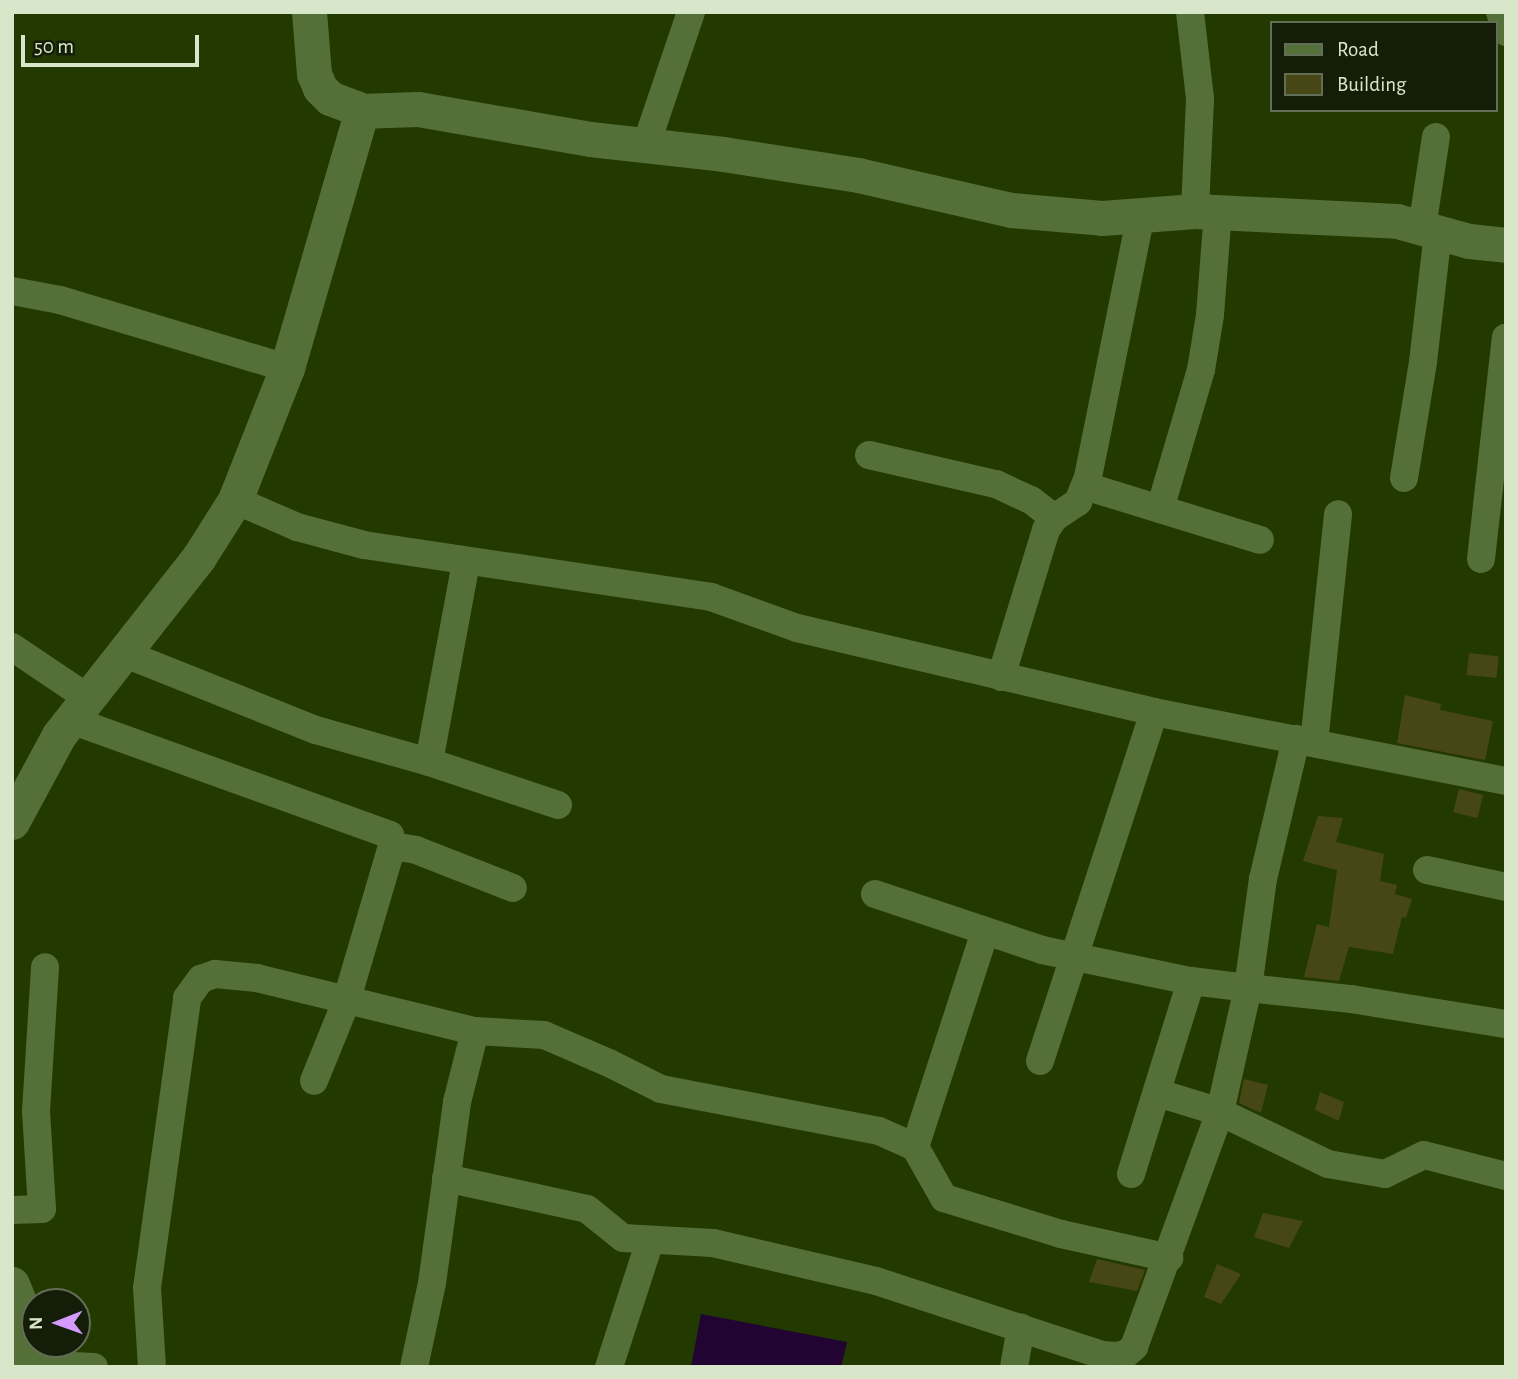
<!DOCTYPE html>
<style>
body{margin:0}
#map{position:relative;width:1518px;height:1379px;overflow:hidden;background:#223900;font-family:"Alegreya Sans",sans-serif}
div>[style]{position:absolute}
.water>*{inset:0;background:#210432}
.building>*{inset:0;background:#474715;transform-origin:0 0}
.minor>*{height:28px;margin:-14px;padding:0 14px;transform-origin:14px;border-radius:14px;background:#556f38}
.tertiary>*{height:35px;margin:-17.5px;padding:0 17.5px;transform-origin:17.5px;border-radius:17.5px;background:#556f38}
span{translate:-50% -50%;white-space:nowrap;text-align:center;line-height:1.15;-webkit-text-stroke:5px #131d07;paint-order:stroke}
.frame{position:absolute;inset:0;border:14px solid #d8e7ca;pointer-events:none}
.legend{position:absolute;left:1270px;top:21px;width:228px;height:91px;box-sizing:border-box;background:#131d07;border:2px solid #626e55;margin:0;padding:9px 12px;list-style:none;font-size:21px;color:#d8e7ca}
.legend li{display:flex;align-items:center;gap:14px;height:35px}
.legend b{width:35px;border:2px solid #626e55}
.north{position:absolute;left:21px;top:1288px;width:70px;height:70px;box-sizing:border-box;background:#131d07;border:2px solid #626e55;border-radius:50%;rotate:269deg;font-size:19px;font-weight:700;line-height:28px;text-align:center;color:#d8e7ca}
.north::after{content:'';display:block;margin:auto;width:24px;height:32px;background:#d39cfc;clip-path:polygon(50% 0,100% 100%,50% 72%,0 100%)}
.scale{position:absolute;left:21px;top:35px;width:178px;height:32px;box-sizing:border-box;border:4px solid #d8e7ca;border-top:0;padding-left:9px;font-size:21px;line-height:24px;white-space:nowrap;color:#d8e7ca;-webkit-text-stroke:5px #131d07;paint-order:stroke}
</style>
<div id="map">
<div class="water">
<div style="clip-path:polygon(701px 1314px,847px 1342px,841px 1367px,691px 1367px)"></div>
</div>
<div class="building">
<div style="left:1469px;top:653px;width:30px;height:22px;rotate:6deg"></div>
<div style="clip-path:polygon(1405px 695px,1441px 704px,1440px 710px,1493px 721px,1485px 760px,1397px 743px)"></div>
<div style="left:1459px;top:789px;width:25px;height:24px;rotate:14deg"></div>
<div style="clip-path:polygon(1318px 816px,1343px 818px,1336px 842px,1384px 854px,1380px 881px,1397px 885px,1395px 894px,1412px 899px,1406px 918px,1402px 917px,1393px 954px,1349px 947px,1339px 981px,1304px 977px,1317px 924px,1329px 927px,1337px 870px,1303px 861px)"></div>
<div style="clip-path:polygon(1244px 1079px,1268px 1085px,1261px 1113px,1239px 1103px)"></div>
<div style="clip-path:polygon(1320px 1092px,1344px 1102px,1339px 1121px,1315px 1110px)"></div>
<div style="clip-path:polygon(1263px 1213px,1303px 1221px,1289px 1248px,1254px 1237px)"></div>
<div style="clip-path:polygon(1097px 1259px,1145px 1270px,1137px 1291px,1089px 1282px)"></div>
<div style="clip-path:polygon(1217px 1264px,1241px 1274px,1221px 1304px,1204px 1297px)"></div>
</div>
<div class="minor">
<div style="left:1190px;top:12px;width:88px;rotate:83.4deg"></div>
<div style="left:1200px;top:99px;width:112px;rotate:92.6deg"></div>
<div style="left:1500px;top:12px;width:21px;rotate:73deg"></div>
<div style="left:646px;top:145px;width:140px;rotate:-71.3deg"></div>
<div style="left:1422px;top:228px;width:92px;rotate:-81.3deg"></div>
<div style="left:12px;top:291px;width:49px;rotate:10.6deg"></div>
<div style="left:60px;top:300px;width:237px;rotate:16.7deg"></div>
<div style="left:869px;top:455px;width:130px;rotate:12.9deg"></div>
<div style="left:996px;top:484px;width:38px;rotate:25deg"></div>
<div style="left:1031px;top:500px;width:29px;rotate:38deg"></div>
<div style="left:1404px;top:478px;width:118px;rotate:-80.7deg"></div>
<div style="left:1423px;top:362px;width:131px;rotate:-83.4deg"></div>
<div style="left:1085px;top:486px;width:183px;rotate:17.1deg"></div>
<div style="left:235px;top:500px;width:68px;rotate:23.5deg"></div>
<div style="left:297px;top:527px;width:69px;rotate:15deg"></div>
<div style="left:364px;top:545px;width:351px;rotate:8.5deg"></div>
<div style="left:711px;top:597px;width:91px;rotate:19.8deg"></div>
<div style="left:797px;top:628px;width:367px;rotate:13.2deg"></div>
<div style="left:1154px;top:712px;width:359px;rotate:11.1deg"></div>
<div style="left:1160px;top:509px;width:145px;rotate:-73.6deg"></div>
<div style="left:1201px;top:370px;width:56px;rotate:-80.7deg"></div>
<div style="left:1210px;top:315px;width:103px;rotate:-85.6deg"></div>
<div style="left:1481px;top:559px;width:223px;rotate:-83.6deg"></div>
<div style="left:12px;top:647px;width:92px;rotate:33.9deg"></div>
<div style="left:123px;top:653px;width:208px;rotate:21.8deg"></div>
<div style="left:316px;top:730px;width:117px;rotate:15.8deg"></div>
<div style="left:429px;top:762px;width:136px;rotate:18.4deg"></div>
<div style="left:1001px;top:677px;width:154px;rotate:-73deg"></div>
<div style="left:1046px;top:530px;width:14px;rotate:-56deg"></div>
<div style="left:1054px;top:518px;width:29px;rotate:-34deg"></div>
<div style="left:1078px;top:502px;width:27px;rotate:-68deg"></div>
<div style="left:1088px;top:477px;width:267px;rotate:-78.6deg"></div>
<div style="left:71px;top:720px;width:339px;rotate:19.8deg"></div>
<div style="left:390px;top:835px;width:11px;rotate:80deg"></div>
<div style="left:392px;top:846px;width:163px;rotate:106.4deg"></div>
<div style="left:346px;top:1002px;width:85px;rotate:112.1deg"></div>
<div style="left:1314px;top:743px;width:230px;rotate:-84deg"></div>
<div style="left:429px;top:762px;width:203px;rotate:-79.5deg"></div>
<div style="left:392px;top:846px;width:24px;rotate:9deg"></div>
<div style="left:416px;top:850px;width:104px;rotate:21.4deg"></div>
<div style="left:1427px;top:870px;width:81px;rotate:12.1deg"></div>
<div style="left:875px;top:894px;width:176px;rotate:18.5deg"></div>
<div style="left:1042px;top:950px;width:152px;rotate:11.8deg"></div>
<div style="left:1191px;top:981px;width:57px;rotate:7deg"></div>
<div style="left:1248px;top:988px;width:110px;rotate:-82.2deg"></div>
<div style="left:1263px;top:879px;width:144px;rotate:-76.7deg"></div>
<div style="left:1040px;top:1061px;width:367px;rotate:-71.9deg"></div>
<div style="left:1158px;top:1093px;width:65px;rotate:17deg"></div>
<div style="left:1220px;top:1112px;width:127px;rotate:-77.3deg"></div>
<div style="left:1248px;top:988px;width:104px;rotate:6.1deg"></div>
<div style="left:1351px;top:999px;width:157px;rotate:9.2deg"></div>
<div style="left:915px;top:1147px;width:227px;rotate:-72deg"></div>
<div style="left:1131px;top:1174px;width:202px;rotate:-72.7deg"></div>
<div style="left:446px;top:1178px;width:144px;rotate:12.4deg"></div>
<div style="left:587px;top:1209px;width:46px;rotate:38.9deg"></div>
<div style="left:623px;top:1238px;width:90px;rotate:3.2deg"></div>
<div style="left:713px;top:1243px;width:167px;rotate:13.1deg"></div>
<div style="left:876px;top:1281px;width:239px;rotate:18.1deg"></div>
<div style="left:1103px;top:1355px;width:13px;rotate:4deg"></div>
<div style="left:1116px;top:1356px;width:10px;rotate:-11deg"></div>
<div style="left:1126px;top:1354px;width:11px;rotate:-41deg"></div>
<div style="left:1134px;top:1347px;width:250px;rotate:-69.9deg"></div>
<div style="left:1220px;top:1112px;width:120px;rotate:25.7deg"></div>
<div style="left:1328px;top:1164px;width:58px;rotate:10deg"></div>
<div style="left:1385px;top:1174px;width:43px;rotate:-26deg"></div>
<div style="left:1424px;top:1155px;width:85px;rotate:14.4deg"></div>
<div style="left:12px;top:1210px;width:30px;rotate:-2deg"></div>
<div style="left:42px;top:1209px;width:98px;rotate:-93.5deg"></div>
<div style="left:36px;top:1111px;width:144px;rotate:-86.4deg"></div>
<div style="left:29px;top:1364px;width:65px;rotate:2.6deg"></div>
<div style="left:152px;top:1367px;width:79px;rotate:-93.6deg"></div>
<div style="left:147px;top:1288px;width:293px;rotate:-82.1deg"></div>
<div style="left:187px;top:998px;width:24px;rotate:-54deg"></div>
<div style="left:201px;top:979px;width:15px;rotate:-20deg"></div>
<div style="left:215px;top:974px;width:42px;rotate:5.4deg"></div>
<div style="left:257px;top:978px;width:224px;rotate:13.7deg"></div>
<div style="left:414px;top:1367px;width:86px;rotate:-77.9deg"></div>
<div style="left:432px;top:1283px;width:183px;rotate:-82.1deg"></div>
<div style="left:457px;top:1102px;width:73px;rotate:-75.8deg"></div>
<div style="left:475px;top:1031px;width:69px;rotate:3.3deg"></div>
<div style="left:544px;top:1035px;width:71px;rotate:23.3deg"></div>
<div style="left:609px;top:1063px;width:58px;rotate:26.6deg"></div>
<div style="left:661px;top:1089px;width:222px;rotate:10.9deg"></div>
<div style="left:879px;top:1131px;width:39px;rotate:24deg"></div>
<div style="left:915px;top:1147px;width:59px;rotate:60.4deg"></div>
<div style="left:944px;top:1198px;width:122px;rotate:17.1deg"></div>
<div style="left:1061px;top:1234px;width:111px;rotate:12.5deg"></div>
<div style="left:609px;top:1367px;width:133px;rotate:-72deg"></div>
<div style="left:1014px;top:1367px;width:40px;rotate:-80deg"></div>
</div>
<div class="tertiary">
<div style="left:359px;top:111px;width:59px;rotate:-1.9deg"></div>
<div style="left:418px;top:109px;width:175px;rotate:9.9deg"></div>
<div style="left:590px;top:139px;width:134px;rotate:6.4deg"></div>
<div style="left:723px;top:154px;width:137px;rotate:8.8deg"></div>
<div style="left:858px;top:175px;width:157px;rotate:12.9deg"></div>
<div style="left:1011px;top:210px;width:91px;rotate:5deg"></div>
<div style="left:1102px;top:218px;width:93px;rotate:-4.3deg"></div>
<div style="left:1195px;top:211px;width:202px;rotate:2.8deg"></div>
<div style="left:1397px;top:221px;width:75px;rotate:15.5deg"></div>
<div style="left:1469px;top:241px;width:37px;rotate:6deg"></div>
<div style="left:12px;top:822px;width:99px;rotate:-61.6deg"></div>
<div style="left:59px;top:735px;width:226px;rotate:-51.8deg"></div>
<div style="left:199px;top:557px;width:67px;rotate:-57.7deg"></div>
<div style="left:235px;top:500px;width:142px;rotate:-68.5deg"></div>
<div style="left:287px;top:368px;width:262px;rotate:-73.8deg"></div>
<div style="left:360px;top:116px;width:9px;rotate:-117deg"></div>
<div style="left:356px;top:108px;width:28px;rotate:-159deg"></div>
<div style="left:330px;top:98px;width:14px;rotate:-135deg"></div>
<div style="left:320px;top:88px;width:15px;rotate:-113deg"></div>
<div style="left:314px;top:74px;width:62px;rotate:-94.6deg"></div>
<div style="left:12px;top:1284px;width:32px;rotate:68deg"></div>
<div style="left:24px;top:1314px;width:53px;rotate:83.5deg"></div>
</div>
<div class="frame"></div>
<ul class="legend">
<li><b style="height:9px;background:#556f38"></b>Road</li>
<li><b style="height:19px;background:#474715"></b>Building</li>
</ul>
<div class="north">N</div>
<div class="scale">50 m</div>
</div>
